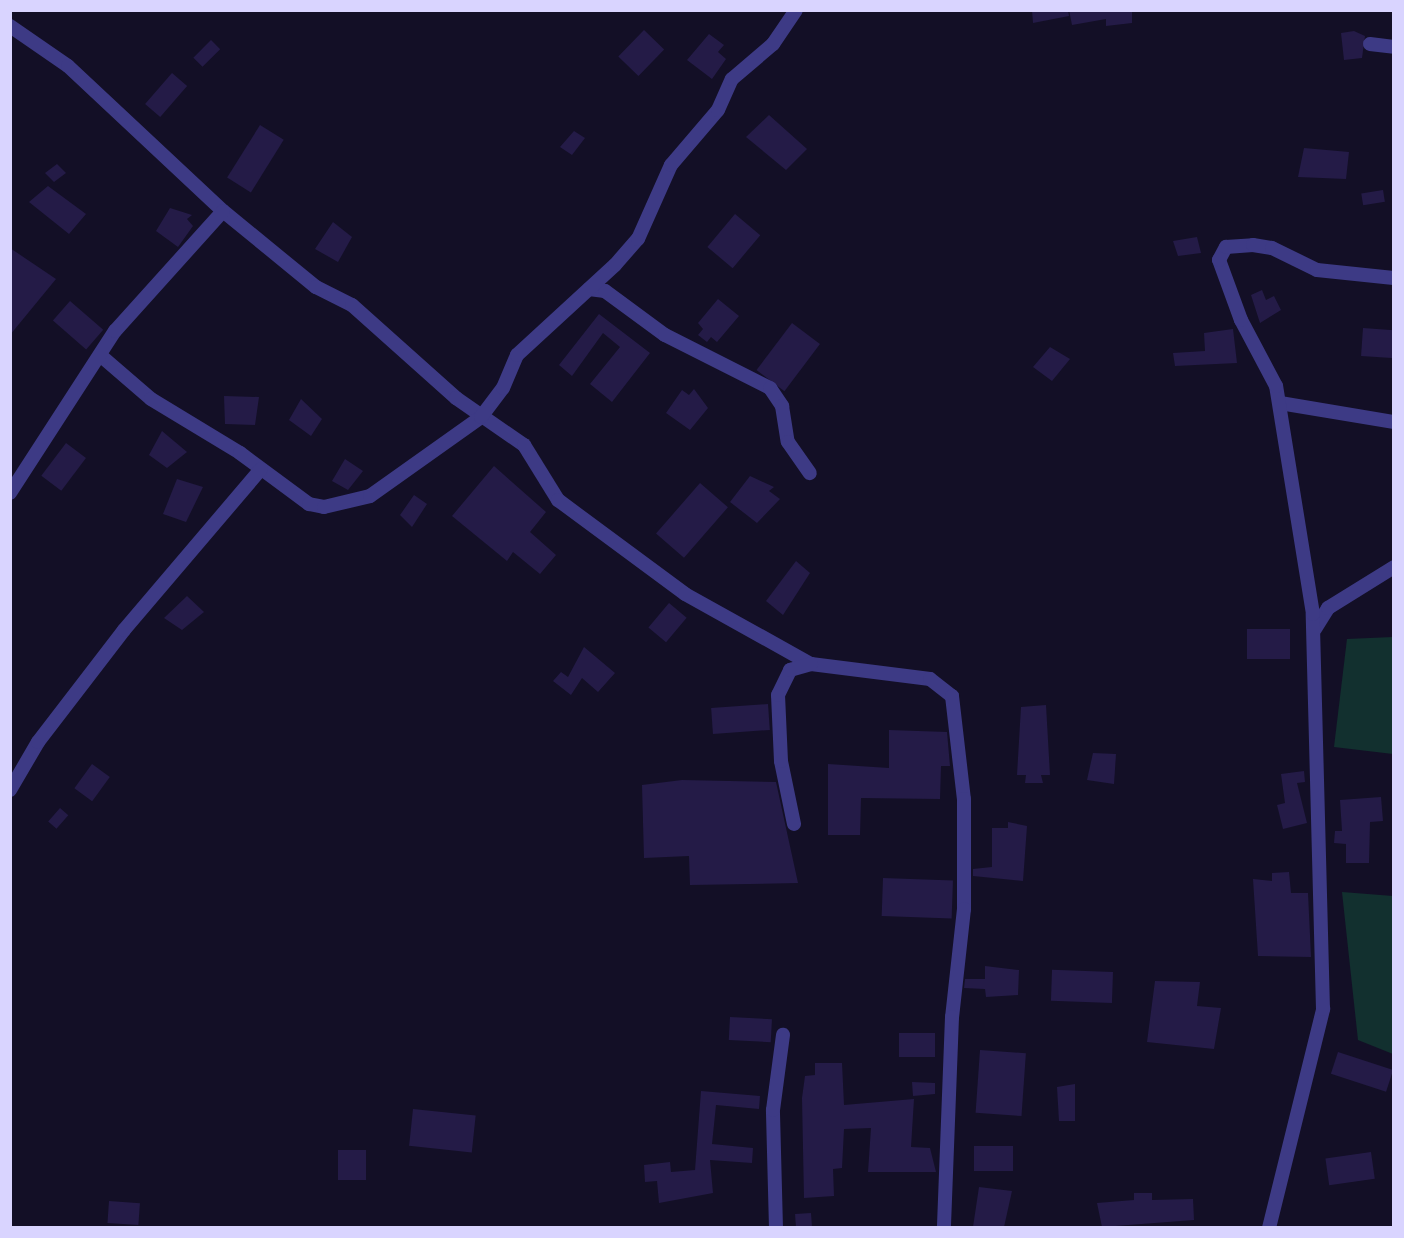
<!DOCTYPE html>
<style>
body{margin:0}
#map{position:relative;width:1404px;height:1238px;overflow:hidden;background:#130f26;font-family:Quicksand,sans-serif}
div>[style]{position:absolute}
.green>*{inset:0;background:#12302f}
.building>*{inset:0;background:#241b47;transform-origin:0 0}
.street>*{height:14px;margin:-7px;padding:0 7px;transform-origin:7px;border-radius:7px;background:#3d3a85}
span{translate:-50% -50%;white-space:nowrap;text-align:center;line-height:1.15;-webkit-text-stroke:6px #130f26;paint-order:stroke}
.frame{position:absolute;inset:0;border:12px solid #d9d4ff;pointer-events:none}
</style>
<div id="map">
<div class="green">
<div style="clip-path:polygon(1393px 637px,1393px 754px,1334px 747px,1347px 639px)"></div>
<div style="clip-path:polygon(1342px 892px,1393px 896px,1393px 1054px,1358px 1040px)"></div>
</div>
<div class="building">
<div style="clip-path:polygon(1032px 10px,1068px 10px,1069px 16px,1033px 23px)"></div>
<div style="clip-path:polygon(1069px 10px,1132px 10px,1132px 23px,1106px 26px,1106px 19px,1072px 25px)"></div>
<div style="left:644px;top:30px;width:28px;height:37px;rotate:44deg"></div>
<div style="clip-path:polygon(1354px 31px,1365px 36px,1362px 58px,1344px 60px,1341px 33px)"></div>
<div style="clip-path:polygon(709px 34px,724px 45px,718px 52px,726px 59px,712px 79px,687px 60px)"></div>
<div style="left:211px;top:40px;width:13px;height:25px;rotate:45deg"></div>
<div style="left:172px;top:73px;width:20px;height:41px;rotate:41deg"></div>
<div style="clip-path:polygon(769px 115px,807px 149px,786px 170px,746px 137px)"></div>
<div style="left:260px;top:125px;width:28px;height:62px;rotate:32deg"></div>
<div style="clip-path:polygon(574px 131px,585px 138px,572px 155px,560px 147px)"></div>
<div style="clip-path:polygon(1304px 148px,1349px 152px,1346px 179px,1298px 177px)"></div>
<div style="clip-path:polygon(57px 164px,66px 173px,54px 182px,45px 173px)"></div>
<div style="clip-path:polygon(48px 186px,86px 214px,69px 234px,29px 202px)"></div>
<div style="left:1383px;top:190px;width:12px;height:22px;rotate:81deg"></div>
<div style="clip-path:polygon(170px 208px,192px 215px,187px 219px,193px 226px,178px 247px,156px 231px)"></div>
<div style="left:735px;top:214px;width:33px;height:43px;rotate:40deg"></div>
<div style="clip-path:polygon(333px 222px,352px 237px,338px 262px,315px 249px)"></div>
<div style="clip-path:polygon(1197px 237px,1201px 253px,1178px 256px,1173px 241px)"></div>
<div style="clip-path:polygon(10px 248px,56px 279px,10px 335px)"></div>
<div style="clip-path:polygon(1262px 290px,1266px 300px,1274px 296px,1281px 310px,1260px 323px,1251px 295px)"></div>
<div style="clip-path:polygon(718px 299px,739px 316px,717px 342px,711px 337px,707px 342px,698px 335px,703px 329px,698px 323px)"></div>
<div style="left:70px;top:301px;width:44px;height:26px;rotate:41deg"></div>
<div style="clip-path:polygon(599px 314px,650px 353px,612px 402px,590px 384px,620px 347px,603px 333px,572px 376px,559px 365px)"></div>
<div style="left:792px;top:323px;width:35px;height:59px;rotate:37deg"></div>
<div style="left:1363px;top:328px;width:31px;height:28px;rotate:4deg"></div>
<div style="clip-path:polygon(1233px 329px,1237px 363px,1175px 366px,1173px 353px,1205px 351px,1204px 333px)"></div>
<div style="clip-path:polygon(1050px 347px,1070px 359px,1052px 381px,1033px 367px)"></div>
<div style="clip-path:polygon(694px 389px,708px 408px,690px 430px,666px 413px,682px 390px,689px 395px)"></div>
<div style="clip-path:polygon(224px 396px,259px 397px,255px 425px,225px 424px)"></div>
<div style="clip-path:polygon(301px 399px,322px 419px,311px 436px,289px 420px)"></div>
<div style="clip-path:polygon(162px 431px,187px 452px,167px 468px,149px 455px)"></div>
<div style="left:66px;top:443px;width:25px;height:41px;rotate:37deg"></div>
<div style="clip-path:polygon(345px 459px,363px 471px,348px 490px,332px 481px)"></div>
<div style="clip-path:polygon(494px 466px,546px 512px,530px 532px,556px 555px,540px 574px,513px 552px,507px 561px,452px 516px)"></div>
<div style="clip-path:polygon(750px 476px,774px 487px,769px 491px,780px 499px,757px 523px,730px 502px)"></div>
<div style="clip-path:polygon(177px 479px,203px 487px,186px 522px,163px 514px)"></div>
<div style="left:700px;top:483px;width:37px;height:67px;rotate:41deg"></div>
<div style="clip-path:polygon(414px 495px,427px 504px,412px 527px,400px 515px)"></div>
<div style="clip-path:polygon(796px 561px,810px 573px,783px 615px,766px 601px)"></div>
<div style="clip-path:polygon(187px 596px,204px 612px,182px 630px,164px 618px)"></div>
<div style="left:669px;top:603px;width:23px;height:32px;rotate:40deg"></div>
<div style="left:1290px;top:629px;width:30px;height:43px;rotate:90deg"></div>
<div style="clip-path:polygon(584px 647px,615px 673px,598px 692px,582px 678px,571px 695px,553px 681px,561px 672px,568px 677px)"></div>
<div style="left:768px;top:704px;width:26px;height:57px;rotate:86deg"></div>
<div style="clip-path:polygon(1046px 705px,1050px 775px,1041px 775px,1043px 783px,1025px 783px,1026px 775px,1017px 775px,1021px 707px)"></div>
<div style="clip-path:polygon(889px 730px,947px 732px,950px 766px,941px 766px,940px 799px,861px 798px,860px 835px,828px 835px,828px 764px,889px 768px)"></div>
<div style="clip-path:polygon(1093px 753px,1116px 754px,1114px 784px,1087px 780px)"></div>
<div style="left:92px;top:764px;width:22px;height:30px;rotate:36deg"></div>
<div style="clip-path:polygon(1304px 771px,1305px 782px,1297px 783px,1307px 823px,1283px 829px,1277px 805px,1285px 803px,1281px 774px)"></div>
<div style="clip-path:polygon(682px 780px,776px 782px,798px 883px,690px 885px,689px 856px,644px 858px,642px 785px)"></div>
<div style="clip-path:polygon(1381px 797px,1383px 821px,1370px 822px,1369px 863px,1346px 863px,1346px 844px,1334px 843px,1335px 831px,1342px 831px,1340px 800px)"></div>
<div style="left:60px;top:808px;width:11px;height:18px;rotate:41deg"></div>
<div style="clip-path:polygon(1008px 822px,1027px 826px,1023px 881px,973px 876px,973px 869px,992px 867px,992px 828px,1008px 828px)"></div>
<div style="clip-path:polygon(1289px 872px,1291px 893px,1308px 893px,1311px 957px,1258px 956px,1253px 879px,1272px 881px,1272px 873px)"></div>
<div style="left:883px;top:878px;width:70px;height:38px;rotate:2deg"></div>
<div style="clip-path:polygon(985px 966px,1019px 970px,1018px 995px,986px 997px,985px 989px,964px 988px,965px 979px,985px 979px)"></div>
<div style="left:1113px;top:972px;width:31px;height:61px;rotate:92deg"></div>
<div style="clip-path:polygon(1155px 981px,1200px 982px,1197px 1006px,1221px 1008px,1214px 1049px,1147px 1042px)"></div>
<div style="left:730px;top:1017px;width:42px;height:23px;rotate:3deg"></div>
<div style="left:899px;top:1033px;width:36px;height:24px"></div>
<div style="left:980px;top:1050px;width:46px;height:63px;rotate:4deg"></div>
<div style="left:1338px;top:1052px;width:58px;height:23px;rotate:18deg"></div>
<div style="clip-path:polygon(815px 1063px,842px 1063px,844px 1105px,914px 1099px,911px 1147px,930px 1148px,936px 1172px,868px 1172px,871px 1128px,844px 1129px,842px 1168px,833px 1169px,834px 1196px,804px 1198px,802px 1098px,805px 1076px,815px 1075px)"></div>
<div style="clip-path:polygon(912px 1082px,935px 1083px,935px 1094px,913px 1096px)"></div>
<div style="clip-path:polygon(1075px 1084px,1075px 1121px,1059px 1121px,1057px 1087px)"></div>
<div style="clip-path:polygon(701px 1091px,760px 1096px,759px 1109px,716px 1105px,712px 1144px,753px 1148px,752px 1163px,710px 1160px,713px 1193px,659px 1203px,657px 1181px,645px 1182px,644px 1165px,670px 1162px,671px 1172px,695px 1170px)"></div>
<div style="left:413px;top:1109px;width:63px;height:37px;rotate:6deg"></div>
<div style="left:974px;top:1146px;width:39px;height:25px"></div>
<div style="left:338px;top:1150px;width:28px;height:30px"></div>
<div style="left:1371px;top:1152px;width:27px;height:46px;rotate:82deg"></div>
<div style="clip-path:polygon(979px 1187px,1012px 1191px,1004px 1227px,973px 1227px)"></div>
<div style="clip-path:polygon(1134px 1193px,1152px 1193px,1152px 1200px,1193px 1199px,1194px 1220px,1102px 1227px,1097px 1203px,1134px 1200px)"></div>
<div style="left:109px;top:1201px;width:31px;height:22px;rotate:4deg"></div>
<div style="left:811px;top:1213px;width:14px;height:16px;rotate:86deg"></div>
</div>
<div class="street">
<div style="left:10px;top:26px;width:70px;rotate:34.6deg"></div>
<div style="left:68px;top:66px;width:212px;rotate:43.1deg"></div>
<div style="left:223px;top:211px;width:120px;rotate:39.3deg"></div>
<div style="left:316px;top:287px;width:40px;rotate:26.6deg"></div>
<div style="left:352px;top:305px;width:140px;rotate:41.8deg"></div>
<div style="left:456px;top:398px;width:83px;rotate:34.7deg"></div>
<div style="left:524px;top:445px;width:65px;rotate:58.3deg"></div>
<div style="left:558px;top:500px;width:158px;rotate:36.5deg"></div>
<div style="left:685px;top:594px;width:144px;rotate:29.1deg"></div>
<div style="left:811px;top:664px;width:120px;rotate:7.2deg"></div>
<div style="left:930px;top:679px;width:28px;rotate:38deg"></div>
<div style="left:952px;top:696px;width:104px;rotate:83.4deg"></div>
<div style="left:964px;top:799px;width:110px;rotate:90deg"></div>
<div style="left:964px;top:909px;width:109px;rotate:96.3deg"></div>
<div style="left:952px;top:1017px;width:211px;rotate:92.2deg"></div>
<div style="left:1370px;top:44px;width:24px;rotate:7deg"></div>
<div style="left:589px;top:289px;width:16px;rotate:7deg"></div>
<div style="left:605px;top:291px;width:74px;rotate:36.3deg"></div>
<div style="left:665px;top:335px;width:118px;rotate:26.8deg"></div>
<div style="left:770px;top:388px;width:22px;rotate:56deg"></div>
<div style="left:782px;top:406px;width:36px;rotate:81deg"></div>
<div style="left:788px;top:442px;width:38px;rotate:55deg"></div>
<div style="left:100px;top:355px;width:67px;rotate:40.8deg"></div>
<div style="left:151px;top:399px;width:104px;rotate:31.2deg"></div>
<div style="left:240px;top:453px;width:86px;rotate:36.5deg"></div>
<div style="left:309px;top:504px;width:15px;rotate:11deg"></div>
<div style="left:324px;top:507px;width:47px;rotate:-13.4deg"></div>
<div style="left:370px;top:496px;width:136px;rotate:-35.4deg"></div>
<div style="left:481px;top:417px;width:36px;rotate:-53deg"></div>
<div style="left:503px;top:388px;width:36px;rotate:-67deg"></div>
<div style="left:517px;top:355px;width:133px;rotate:-42.6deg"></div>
<div style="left:615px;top:265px;width:35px;rotate:-49deg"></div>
<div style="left:638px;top:239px;width:81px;rotate:-66deg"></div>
<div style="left:671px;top:165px;width:72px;rotate:-49.5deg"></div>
<div style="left:718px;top:110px;width:34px;rotate:-66deg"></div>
<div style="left:732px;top:79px;width:54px;rotate:-40.5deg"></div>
<div style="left:773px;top:44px;width:41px;rotate:-55.9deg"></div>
<div style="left:1280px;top:403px;width:116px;rotate:9.5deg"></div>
<div style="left:10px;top:493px;width:193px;rotate:-57.1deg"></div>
<div style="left:115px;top:331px;width:161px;rotate:-48deg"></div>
<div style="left:1315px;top:629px;width:25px;rotate:-58deg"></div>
<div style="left:1328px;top:608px;width:78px;rotate:-31.8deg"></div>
<div style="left:10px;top:790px;width:56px;rotate:-59.7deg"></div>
<div style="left:38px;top:742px;width:141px;rotate:-52.5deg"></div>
<div style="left:124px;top:630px;width:211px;rotate:-49.6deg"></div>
<div style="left:794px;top:824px;width:64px;rotate:-101.7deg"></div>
<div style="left:781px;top:761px;width:66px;rotate:-92.6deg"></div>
<div style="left:778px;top:695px;width:28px;rotate:-64deg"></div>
<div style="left:790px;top:670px;width:22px;rotate:-16deg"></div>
<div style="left:776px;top:1228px;width:118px;rotate:-91.5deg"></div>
<div style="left:773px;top:1110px;width:76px;rotate:-82.4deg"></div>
<div style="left:1269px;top:1228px;width:226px;rotate:-76.1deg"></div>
<div style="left:1323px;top:1009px;width:395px;rotate:-91.5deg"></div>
<div style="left:1313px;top:614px;width:231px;rotate:-99.2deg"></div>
<div style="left:1276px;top:386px;width:75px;rotate:-117.9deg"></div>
<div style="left:1241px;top:320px;width:64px;rotate:-110.1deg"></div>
<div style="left:1219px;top:260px;width:15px;rotate:-62deg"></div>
<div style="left:1226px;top:247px;width:27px;rotate:-4deg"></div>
<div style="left:1253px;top:245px;width:19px;rotate:9deg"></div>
<div style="left:1272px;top:248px;width:50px;rotate:26.1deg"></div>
<div style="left:1317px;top:270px;width:77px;rotate:5.9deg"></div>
</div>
<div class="frame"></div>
</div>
